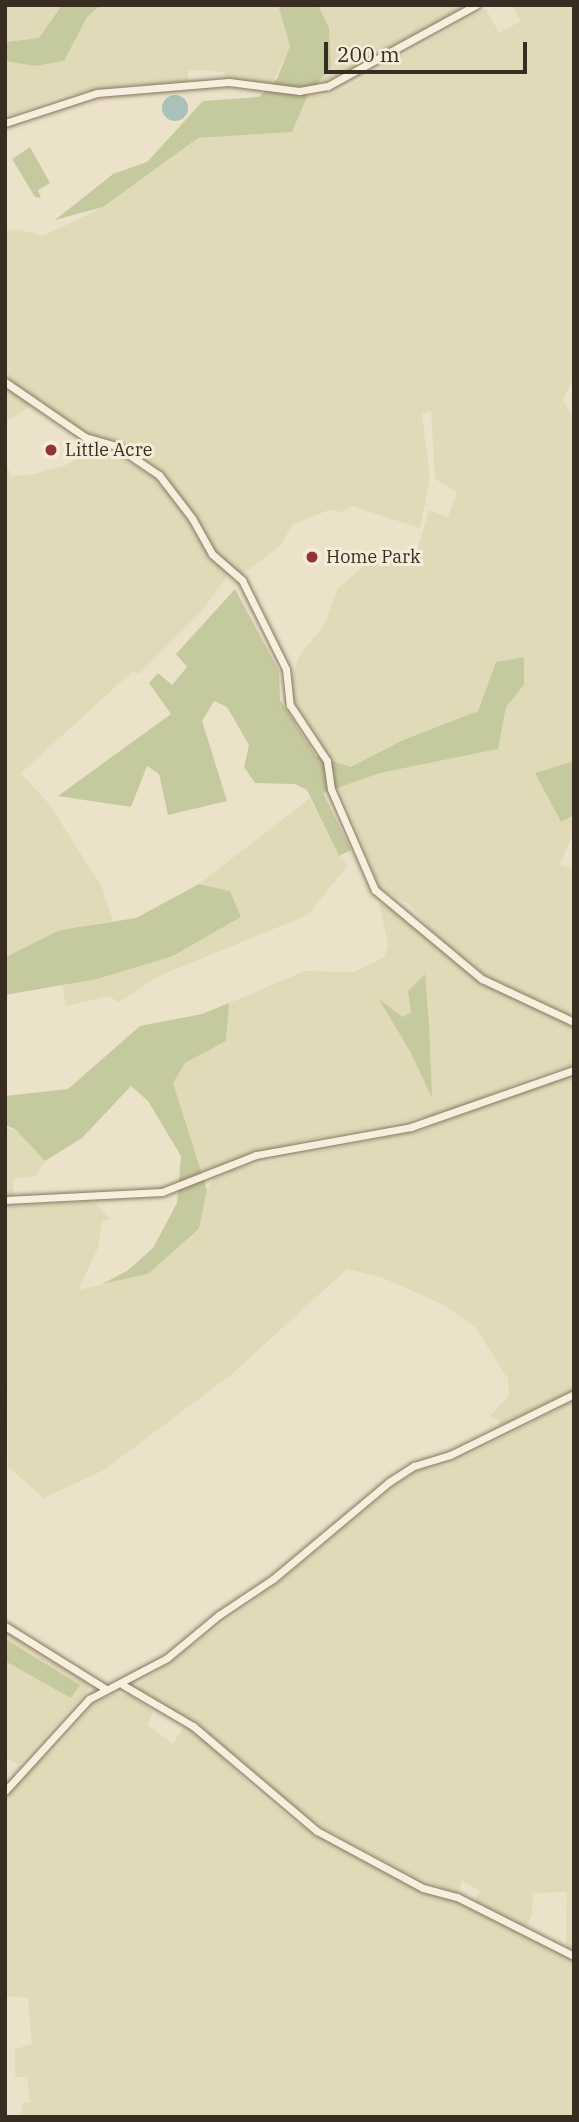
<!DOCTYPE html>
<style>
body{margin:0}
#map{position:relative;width:579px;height:2122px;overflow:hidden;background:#ece2ca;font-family:"IBM Plex Serif",serif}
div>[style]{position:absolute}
.farmland>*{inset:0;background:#e1dab8}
.green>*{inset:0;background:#c5ca9e}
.water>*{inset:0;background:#aac1ba}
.round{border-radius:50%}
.roads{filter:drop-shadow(0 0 2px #887560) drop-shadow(0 0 2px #887560)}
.street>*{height:7px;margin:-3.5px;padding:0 3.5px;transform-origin:3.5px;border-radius:3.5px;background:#f7efdd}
.dots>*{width:19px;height:19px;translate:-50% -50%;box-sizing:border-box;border:4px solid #f4ecd9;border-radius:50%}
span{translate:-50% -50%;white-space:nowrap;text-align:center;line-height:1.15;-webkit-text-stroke:6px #f4ecd9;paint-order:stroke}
.poi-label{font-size:18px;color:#392d22}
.left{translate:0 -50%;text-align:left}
.frame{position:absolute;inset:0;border:7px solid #392d22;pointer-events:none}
.scale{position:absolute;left:324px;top:42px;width:203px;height:32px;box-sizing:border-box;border:4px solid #392d22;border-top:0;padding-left:9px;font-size:21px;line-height:24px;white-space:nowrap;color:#392d22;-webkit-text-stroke:5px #f4ecd9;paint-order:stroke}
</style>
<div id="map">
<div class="farmland">
<div style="clip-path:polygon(5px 5px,62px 5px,39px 38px,5px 42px)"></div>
<div style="clip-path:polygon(101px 5px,278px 5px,290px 46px,272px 85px,225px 79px,224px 72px,200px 70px,188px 71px,188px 84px,132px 85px,61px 96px,5px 117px,5px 61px,35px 66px,64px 61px,87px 17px)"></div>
<div style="clip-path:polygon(318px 5px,468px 5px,351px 70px,318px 83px,331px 67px,329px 28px)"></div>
<div style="clip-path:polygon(511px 5px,574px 5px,574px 378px,563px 400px,574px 419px,574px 761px,535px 773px,561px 821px,574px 815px,574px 839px,572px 836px,560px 865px,574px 869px,574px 1017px,486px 976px,433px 932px,409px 904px,381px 889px,339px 787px,380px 773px,498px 749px,506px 707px,524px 685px,496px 662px,478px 711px,403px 740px,351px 768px,333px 761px,294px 700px,293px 677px,299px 656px,324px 625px,338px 588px,363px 567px,356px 551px,413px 565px,429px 510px,448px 517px,457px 492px,435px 479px,431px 411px,422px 414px,430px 479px,420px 528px,352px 506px,343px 512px,329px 510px,292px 525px,281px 545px,242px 575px,216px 555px,160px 469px,123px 446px,84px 433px,5px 376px,5px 231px,18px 229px,43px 236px,103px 207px,198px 138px,292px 132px,308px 95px,325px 96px,345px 88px,486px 9px,499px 33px,521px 21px)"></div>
<div style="clip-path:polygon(5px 385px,34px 404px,5px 423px)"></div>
<div style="clip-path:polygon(92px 443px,152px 476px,173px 496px,210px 558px,229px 574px,201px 612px,139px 674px,133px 671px,21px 773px,49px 804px,102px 887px,113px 921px,60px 930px,5px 958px,5px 463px,12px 476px,34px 474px,66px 465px,88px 453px)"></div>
<div style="clip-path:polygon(310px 798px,339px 856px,348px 865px,308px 915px,159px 976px,119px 1002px,108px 996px,66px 1006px,62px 985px,173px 956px,241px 917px,230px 891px,199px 884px)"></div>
<div style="clip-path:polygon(379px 903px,403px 913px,421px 934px,452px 953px,474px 977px,539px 1005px,574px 1029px,574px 1065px,534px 1076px,445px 1113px,304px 1140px,200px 1172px,173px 1083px,185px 1063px,226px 1041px,229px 1003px,305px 971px,354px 972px,384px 957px,388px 944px)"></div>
<div style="clip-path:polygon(574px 1076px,574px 1391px,499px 1426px,500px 1420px,489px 1417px,509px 1395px,508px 1379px,475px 1327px,444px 1305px,383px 1278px,347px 1269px,232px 1374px,104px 1470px,44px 1498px,8px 1467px,5px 1206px,94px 1202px,110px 1219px,102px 1222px,98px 1248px,78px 1290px,148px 1274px,199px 1230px,207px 1190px,212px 1181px,235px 1169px,423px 1130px,549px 1081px)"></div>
<div style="clip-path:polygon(5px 1129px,15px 1129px,45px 1161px,36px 1176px,13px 1179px,14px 1197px,5px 1198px)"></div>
<div style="clip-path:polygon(574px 1401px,574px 1953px,566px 1949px,567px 1892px,533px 1893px,532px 1916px,525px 1929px,474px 1902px,480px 1891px,462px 1881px,458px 1894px,406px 1873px,312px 1821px,216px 1740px,135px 1688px,283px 1579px,401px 1481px,422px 1469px,450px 1464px)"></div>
<div style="clip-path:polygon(5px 1631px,91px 1686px,19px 1764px,5px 1758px)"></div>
<div style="clip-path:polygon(115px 1694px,130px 1695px,153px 1711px,148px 1725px,173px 1744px,184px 1726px,205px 1740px,259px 1794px,297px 1823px,421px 1890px,458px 1900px,574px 1960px,574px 2117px,20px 2117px,23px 2103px,30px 2102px,27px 2077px,15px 2077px,15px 2049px,32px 2044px,28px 1998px,5px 1996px,5px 1799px,33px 1767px,56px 1749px,96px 1701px)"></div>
</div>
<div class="green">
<div style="clip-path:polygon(62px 5px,101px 5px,87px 17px,64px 61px,35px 66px,5px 61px,5px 42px,39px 38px)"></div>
<div style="clip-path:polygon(278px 5px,318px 5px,329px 28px,331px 67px,308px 95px,292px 132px,198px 138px,103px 207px,55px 220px,113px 174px,147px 162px,203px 101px,259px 97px,277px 79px,290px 46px)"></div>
<div style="clip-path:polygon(30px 147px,50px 183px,38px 190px,41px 198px,35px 197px,12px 159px)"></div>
<div style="clip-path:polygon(235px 589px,279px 671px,280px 700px,316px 756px,351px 767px,403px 740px,478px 711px,496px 662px,524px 657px,524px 685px,506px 707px,498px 749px,380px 773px,323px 793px,351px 850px,339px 856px,307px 790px,295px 784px,255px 783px,244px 767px,249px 745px,227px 707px,214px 701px,202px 721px,227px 801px,168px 815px,159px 774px,147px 766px,131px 807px,58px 796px,171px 714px,149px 683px,158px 673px,172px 685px,187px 667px,176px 654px)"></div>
<div style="clip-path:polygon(574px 761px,574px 815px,561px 822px,535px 773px)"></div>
<div style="clip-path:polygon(199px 884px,230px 891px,241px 917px,173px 956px,97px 979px,5px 995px,6px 957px,60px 930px,136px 918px)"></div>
<div style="clip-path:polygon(425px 974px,429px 1025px,432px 1098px,411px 1053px,379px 999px,402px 1017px,411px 1013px,408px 991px)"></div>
<div style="clip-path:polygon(229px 1003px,226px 1041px,185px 1063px,173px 1083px,207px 1190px,199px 1229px,148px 1274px,102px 1284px,127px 1271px,153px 1248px,177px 1203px,181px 1156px,148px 1101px,131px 1086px,82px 1138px,45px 1161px,15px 1129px,5px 1125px,5px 1096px,68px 1089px,140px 1026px,202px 1014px)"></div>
<div style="clip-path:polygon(5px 1639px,80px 1685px,71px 1698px,5px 1661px)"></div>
</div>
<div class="water">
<div class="round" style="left:162px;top:95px;width:26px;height:26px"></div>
</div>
<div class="roads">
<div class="street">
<div style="left:5px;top:123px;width:97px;rotate:-18.1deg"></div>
<div style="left:97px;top:93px;width:132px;rotate:-4.8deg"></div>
<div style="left:229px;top:82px;width:71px;rotate:7.3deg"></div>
<div style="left:299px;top:91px;width:29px;rotate:-10deg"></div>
<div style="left:328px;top:86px;width:169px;rotate:-28.7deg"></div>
<div style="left:5px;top:382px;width:97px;rotate:34.5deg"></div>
<div style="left:85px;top:437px;width:32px;rotate:16deg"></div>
<div style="left:116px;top:446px;width:52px;rotate:34deg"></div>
<div style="left:159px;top:475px;width:54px;rotate:52.5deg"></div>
<div style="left:192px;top:518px;width:41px;rotate:60.9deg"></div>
<div style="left:212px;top:554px;width:40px;rotate:41deg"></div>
<div style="left:242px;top:580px;width:99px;rotate:63.7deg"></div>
<div style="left:286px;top:669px;width:36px;rotate:84deg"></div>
<div style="left:290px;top:705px;width:67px;rotate:56.5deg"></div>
<div style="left:327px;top:761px;width:28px;rotate:82deg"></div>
<div style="left:331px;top:789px;width:110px;rotate:66.5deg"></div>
<div style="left:375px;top:890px;width:139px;rotate:39.8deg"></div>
<div style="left:482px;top:979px;width:102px;rotate:25.1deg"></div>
<div style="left:5px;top:1200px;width:157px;rotate:-2.9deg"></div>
<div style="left:162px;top:1192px;width:101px;rotate:-21.5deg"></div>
<div style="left:256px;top:1155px;width:158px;rotate:-10.2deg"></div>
<div style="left:411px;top:1127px;width:173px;rotate:-19.3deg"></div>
<div style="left:5px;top:1626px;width:119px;rotate:32deg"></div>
<div style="left:123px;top:1685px;width:81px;rotate:30.4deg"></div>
<div style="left:193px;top:1726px;width:162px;rotate:40.3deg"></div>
<div style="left:317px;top:1831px;width:120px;rotate:28.3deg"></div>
<div style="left:423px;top:1888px;width:35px;rotate:15deg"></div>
<div style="left:457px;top:1897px;width:131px;rotate:26.8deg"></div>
<div style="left:5px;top:1791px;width:125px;rotate:-47.6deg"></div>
<div style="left:89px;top:1699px;width:88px;rotate:-27.7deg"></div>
<div style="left:167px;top:1658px;width:67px;rotate:-39.6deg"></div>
<div style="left:219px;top:1615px;width:65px;rotate:-33.7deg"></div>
<div style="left:273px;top:1579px;width:151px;rotate:-39.9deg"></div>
<div style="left:389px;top:1482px;width:30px;rotate:-33deg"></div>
<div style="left:414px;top:1466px;width:38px;rotate:-17deg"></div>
<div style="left:450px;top:1455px;width:138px;rotate:-26.2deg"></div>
</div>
</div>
<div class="dots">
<div style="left:51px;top:450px;background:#923434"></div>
<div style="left:312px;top:557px;background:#923434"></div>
</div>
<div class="poi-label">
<span class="left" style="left:65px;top:450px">Little Acre</span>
<span class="left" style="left:326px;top:557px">Home Park</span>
</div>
<div class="frame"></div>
<div class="scale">200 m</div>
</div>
